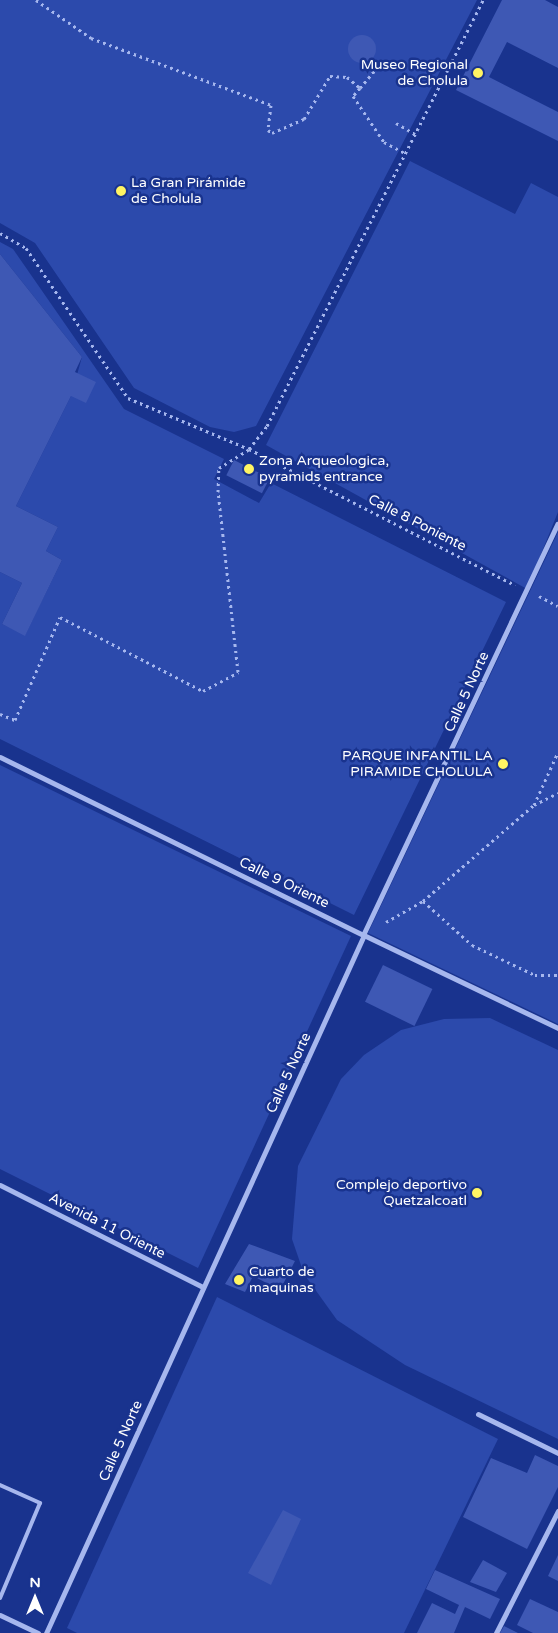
<!DOCTYPE html>
<meta charset="utf-8">
<style>
body{margin:0}
#map{position:relative;width:558px;height:1633px;overflow:hidden;background:#19338e;font-family:"Varela Round",sans-serif}
div>[style]{position:absolute}
.green>*{inset:0;background:#2c4aac}
.building>*{inset:0;background:#3e58b4;transform-origin:0 0}
.round{border-radius:50%}
.path>*{height:3px;margin-top:-1.5px;transform-origin:0;background:repeating-linear-gradient(90deg,#a6b7ee 0 2.5px,transparent 0 6.5px)}
.service>*{height:4px;margin:-2px;padding:0 2px;transform-origin:2px;border-radius:2px;background:#a6b7ee}
.pedestrian>*{height:4.5px;margin:-2.25px;padding:0 2.25px;transform-origin:2.25px;border-radius:2.25px;background:#a6b7ee}
.minor>*{height:5px;margin:-2.5px;padding:0 2.5px;transform-origin:2.5px;border-radius:2.5px;background:#a6b7ee}
.dots>*{width:14px;height:14px;translate:-50% -50%;box-sizing:border-box;border:2px solid #19338e;border-radius:50%}
span{translate:-50% -50%;white-space:nowrap;text-align:center;line-height:1.15;-webkit-text-stroke:5px #19338e;paint-order:stroke}
.poi-label{font-size:14px;color:#fff}
.right{translate:-100% -50%;text-align:right}
.left{translate:0 -50%;text-align:left}
.street-label{font-size:14px;color:#fff}
.north{position:absolute;left:10px;top:1573px;width:50px;height:50px;-webkit-text-stroke:4px #19338e;paint-order:stroke;rotate:0deg;font-size:14px;font-weight:700;line-height:20px;text-align:center;color:#fff}
.north::after{content:'';display:block;margin:auto;width:18px;height:22px;background:#fff;clip-path:polygon(50% 0,100% 100%,50% 72%,0 100%)}
</style>
<div id="map">
<div class="green">
<div style="clip-path:polygon(0 0,477px 0,256px 426px,234px 432px,210px 427px,134px 388px,35px 243px,0 223px)"></div>
<div style="clip-path:polygon(410px 161px,515px 214px,531px 183px,558px 197px,558px 512px,527px 589px,266px 445px)"></div>
<div style="clip-path:polygon(0 242px,13px 249px,124px 409px,224px 459px,214px 479px,259px 503px,271px 483px,506px 602px,354px 915px,0 739px,0 572px,22px 583px,2px 624px,25px 635px,62px 560px,46px 551px,58px 527px,16px 506px,71px 396px,82px 357px,0 254px)"></div>
<div style="clip-path:polygon(558px 532px,558px 1024px,368px 933px)"></div>
<div style="clip-path:polygon(0 765px,351px 936px,198px 1268px,0 1169px)"></div>
<div style="clip-path:polygon(490px 1018px,558px 1050px,558px 1439px,405px 1365px,337px 1320px,304px 1274px,292px 1239px,298px 1166px,341px 1079px,364px 1055px,401px 1030px,444px 1019px)"></div>
<div style="clip-path:polygon(217px 1297px,498px 1439px,404px 1633px,77px 1633px,67px 1628px)"></div>
</div>
<div class="building">
<div style="clip-path:polygon(502px 0,545px 0,558px 7px,558px 68px,507px 42px,489px 77px,558px 112px,558px 141px,456px 90px)"></div>
<div class="round" style="left:348px;top:35px;width:28px;height:28px"></div>
<div style="clip-path:polygon(0 254px,82px 357px,75px 372px,96px 382px,86px 403px,71px 396px,16px 506px,58px 527px,46px 551px,62px 560px,25px 636px,2px 624px,22px 583px,0 572px)"></div>
<div style="left:234px;top:460px;width:40px;height:17px;rotate:27deg"></div>
<div style="left:383px;top:965px;width:55px;height:41px;rotate:26deg"></div>
<div style="clip-path:polygon(249px 1244px,295px 1261px,280px 1290px,253px 1276px,245px 1292px,225px 1284px)"></div>
<div style="clip-path:polygon(535px 1455px,558px 1466px,558px 1487px,527px 1549px,463px 1517px,491px 1458px,527px 1473px)"></div>
<div style="clip-path:polygon(283px 1510px,301px 1519px,271px 1585px,248px 1573px)"></div>
<div style="clip-path:polygon(558px 1555px,558px 1581px,548px 1576px)"></div>
<div style="clip-path:polygon(483px 1560px,507px 1573px,496px 1592px,470px 1582px)"></div>
<div style="clip-path:polygon(435px 1570px,500px 1599px,490px 1619px,465px 1607px,454px 1633px,417px 1633px,432px 1603px,455px 1614px,459px 1605px,426px 1589px)"></div>
<div style="clip-path:polygon(530px 1599px,558px 1612px,558px 1633px,533px 1633px,517px 1625px)"></div>
<div style="clip-path:polygon(504px 1626px,518px 1633px,500px 1633px)"></div>
</div>
<div class="path">
<div style="left:36px;top:0;width:67px;rotate:34.6deg"></div>
<div style="left:91px;top:38px;width:192px;rotate:20.4deg"></div>
<div style="left:271px;top:105px;width:25px;rotate:97deg"></div>
<div style="left:268px;top:130px;width:5px;rotate:37deg"></div>
<div style="left:272px;top:133px;width:35px;rotate:-24deg"></div>
<div style="left:304px;top:119px;width:50px;rotate:-58.8deg"></div>
<div style="left:330px;top:76px;width:17px;rotate:3deg"></div>
<div style="left:347px;top:77px;width:17px;rotate:40deg"></div>
<div style="left:360px;top:88px;width:11px;rotate:131deg"></div>
<div style="left:353px;top:96px;width:55px;rotate:56deg"></div>
<div style="left:384px;top:142px;width:24px;rotate:28deg"></div>
<div style="left:360px;top:88px;width:26px;rotate:-50deg"></div>
<div style="left:377px;top:68px;width:9px;rotate:-117deg"></div>
<div style="left:396px;top:123px;width:22px;rotate:30deg"></div>
<div style="left:0;top:233px;width:30px;rotate:30deg"></div>
<div style="left:26px;top:248px;width:181px;rotate:55.8deg"></div>
<div style="left:128px;top:398px;width:131px;rotate:22.9deg"></div>
<div style="left:249px;top:449px;width:299px;rotate:27.1deg"></div>
<div style="left:539px;top:596px;width:21px;rotate:28deg"></div>
<div style="left:0;top:714px;width:16px;rotate:22deg"></div>
<div style="left:15px;top:720px;width:112px;rotate:-66.4deg"></div>
<div style="left:60px;top:617px;width:161px;rotate:27.4deg"></div>
<div style="left:203px;top:691px;width:40px;rotate:-28deg"></div>
<div style="left:238px;top:672px;width:181px;rotate:-96.3deg"></div>
<div style="left:218px;top:492px;width:24px;rotate:-88deg"></div>
<div style="left:219px;top:468px;width:36px;rotate:-32deg"></div>
<div style="left:249px;top:449px;width:29px;rotate:-52deg"></div>
<div style="left:267px;top:426px;width:478px;rotate:-63.1deg"></div>
<div style="left:534px;top:805px;width:58px;rotate:-65.6deg"></div>
<div style="left:423px;top:901px;width:66px;rotate:41.9deg"></div>
<div style="left:472px;top:945px;width:70px;rotate:25.5deg"></div>
<div style="left:535px;top:975px;width:23px"></div>
<div style="left:386px;top:922px;width:43px;rotate:-29.6deg"></div>
<div style="left:423px;top:901px;width:147px;rotate:-40.9deg"></div>
<div style="left:534px;top:805px;width:27px;rotate:-27deg"></div>
</div>
<div class="service">
<div style="left:0;top:1485px;width:44px;rotate:24.2deg"></div>
<div style="left:40px;top:1503px;width:103px;rotate:112.8deg"></div>
</div>
<div class="pedestrian">
<div style="left:558px;top:524px;width:454px;rotate:115.3deg"></div>
<div style="left:364px;top:935px;width:215px;rotate:25.6deg"></div>
</div>
<div class="minor">
<div style="left:0;top:757px;width:405px;rotate:26.1deg"></div>
<div style="left:364px;top:935px;width:767px;rotate:114.49deg"></div>
<div style="left:0;top:1185px;width:227px;rotate:26.7deg"></div>
<div style="left:478px;top:1414px;width:89px;rotate:26deg"></div>
<div style="left:0;top:1615px;width:42px;rotate:25.3deg"></div>
<div style="left:496px;top:1633px;width:137px;rotate:-63.1deg"></div>
</div>
<div class="dots">
<div style="left:478px;top:73px;background:#fff463"></div>
<div style="left:121px;top:191px;background:#fff463"></div>
<div style="left:249px;top:469px;background:#fff463"></div>
<div style="left:503px;top:764px;background:#fff463"></div>
<div style="left:477px;top:1193px;background:#fff463"></div>
<div style="left:239px;top:1280px;background:#fff463"></div>
</div>
<div class="poi-label">
<span class="right" style="left:468px;top:73px">Museo Regional<br>de Cholula</span>
<span class="left" style="left:131px;top:191px">La Gran Pirámide<br>de Cholula</span>
<span class="left" style="left:259px;top:469px">Zona Arqueologica,<br>pyramids entrance</span>
<span class="right" style="left:493px;top:764px">PARQUE INFANTIL LA<br>PIRAMIDE CHOLULA</span>
<span class="right" style="left:467px;top:1193px">Complejo deportivo<br>Quetzalcoatl</span>
<span class="left" style="left:249px;top:1280px">Cuarto de<br>maquinas</span>
</div>
<div class="street-label">
<span style="left:417px;top:523px;rotate:27deg">Calle 8 Poniente</span>
<span style="left:467px;top:692px;rotate:-65deg">Calle 5 Norte</span>
<span style="left:284px;top:883px;rotate:26deg">Calle 9 Oriente</span>
<span style="left:289px;top:1073px;rotate:-65deg">Calle 5 Norte</span>
<span style="left:107px;top:1226px;rotate:27deg">Avenida 11 Oriente</span>
<span style="left:121px;top:1441px;rotate:-66deg">Calle 5 Norte</span>
</div>
<div class="north">N</div>
</div>
